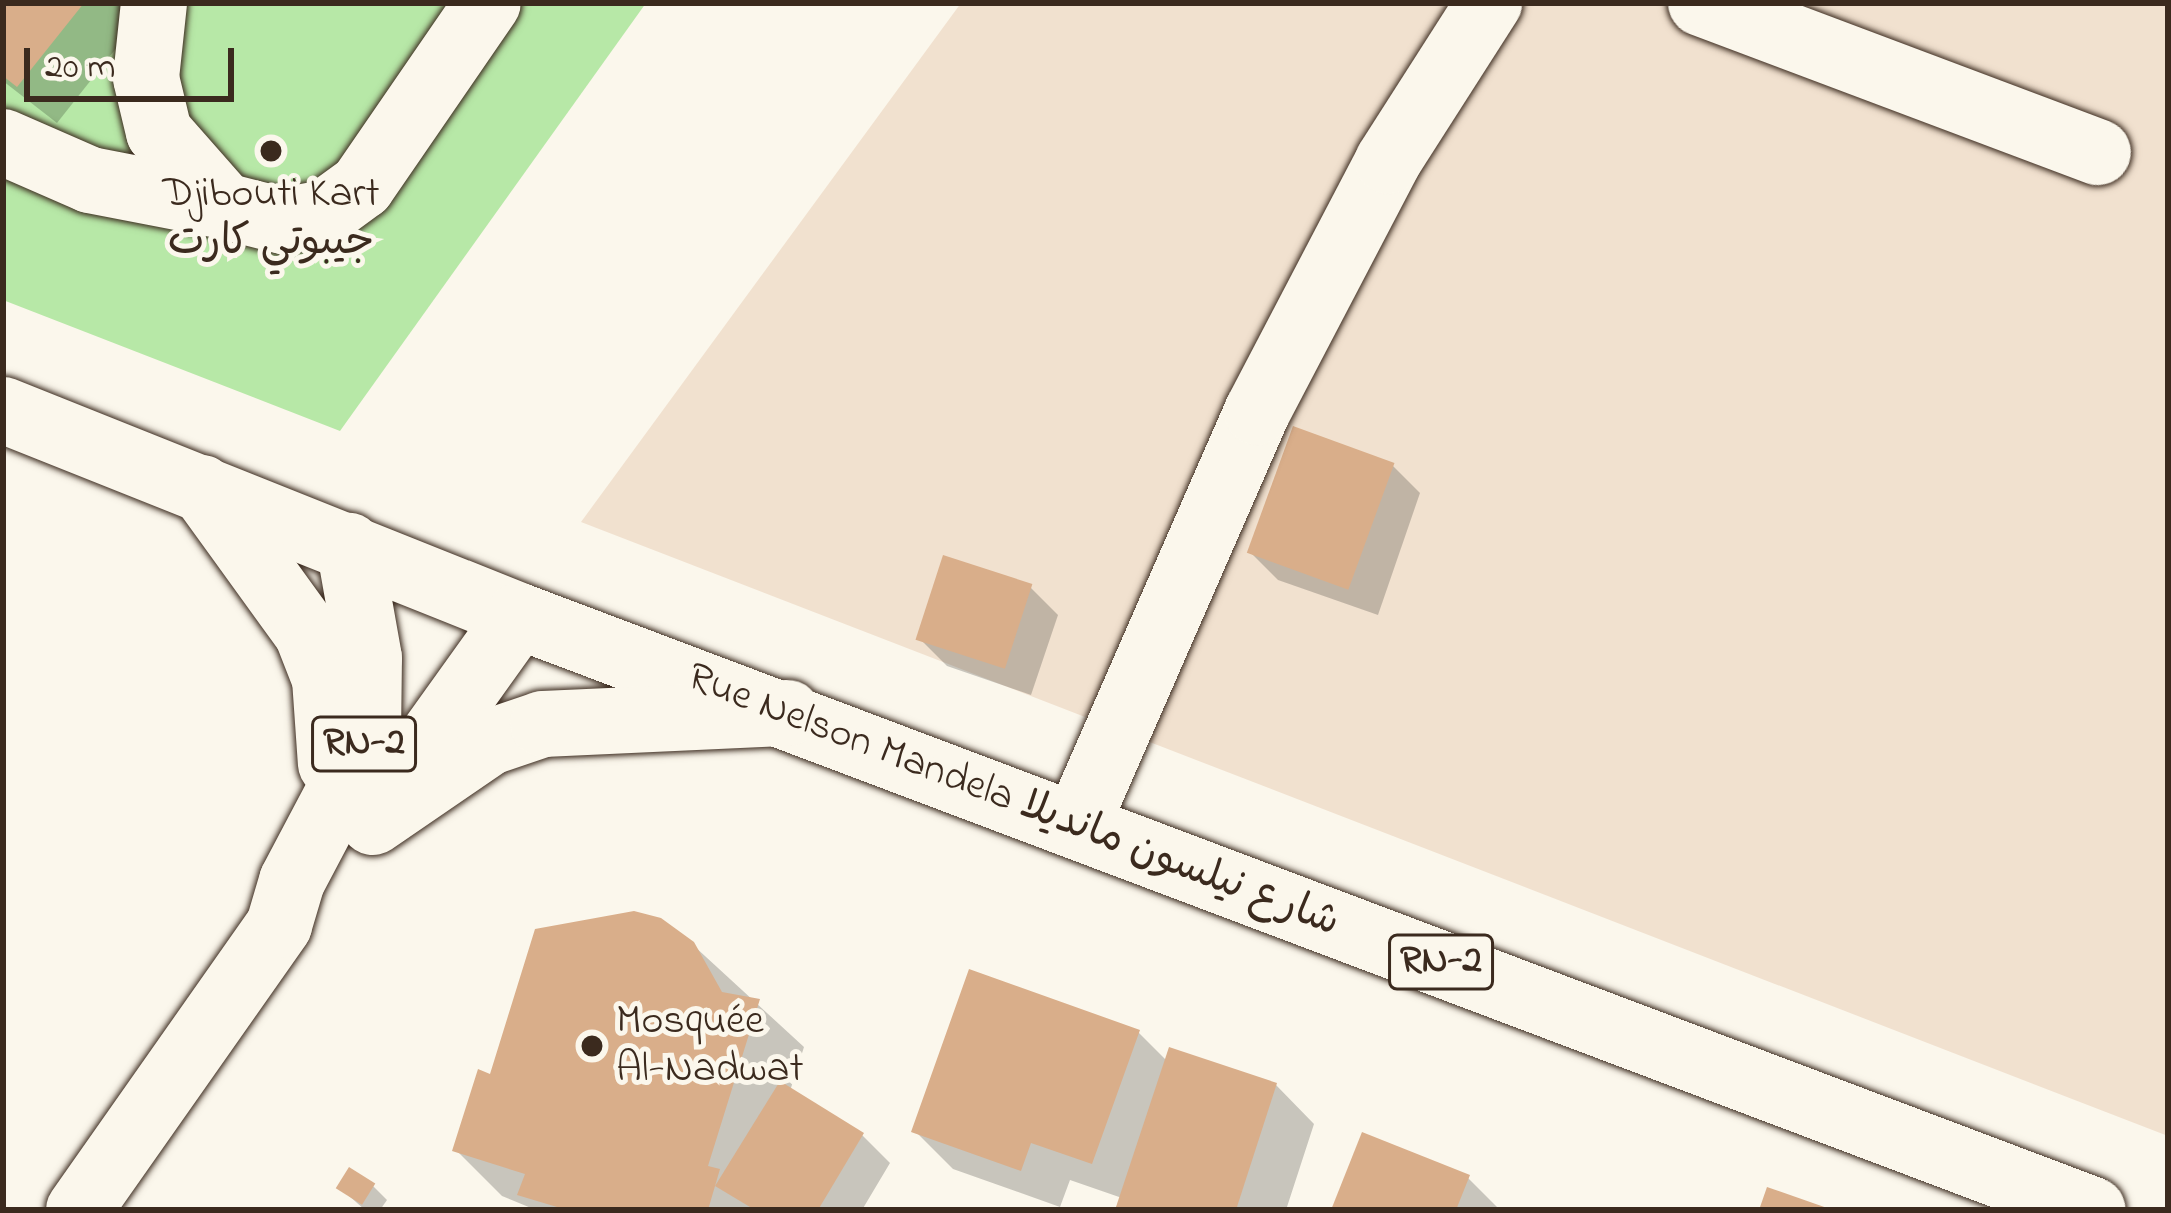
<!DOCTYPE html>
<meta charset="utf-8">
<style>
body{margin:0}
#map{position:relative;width:2171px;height:1213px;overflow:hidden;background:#fbf7ec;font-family:"Indie Flower","Playpen Sans Arabic",sans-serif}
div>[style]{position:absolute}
.built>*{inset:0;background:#f1e1cf}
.green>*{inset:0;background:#b7e8a7}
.shadow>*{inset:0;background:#0003}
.building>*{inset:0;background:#d9ae8a;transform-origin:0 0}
.roads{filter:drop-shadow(0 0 3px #3b2a1e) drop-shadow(0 0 3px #3b2a1e)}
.minor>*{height:66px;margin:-33px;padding:0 33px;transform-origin:33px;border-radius:33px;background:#fbf7ec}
.major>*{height:66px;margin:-33px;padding:0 33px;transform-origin:33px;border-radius:33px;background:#fbf7ec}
.highway>*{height:66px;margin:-33px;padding:0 33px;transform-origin:33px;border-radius:33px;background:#fbf7ec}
.dots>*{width:33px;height:33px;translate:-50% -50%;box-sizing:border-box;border:6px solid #fbf7ec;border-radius:50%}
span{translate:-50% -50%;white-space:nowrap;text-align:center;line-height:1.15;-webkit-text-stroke:10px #fbf7ec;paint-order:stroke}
.shield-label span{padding:3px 9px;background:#fbf7ec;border:3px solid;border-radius:9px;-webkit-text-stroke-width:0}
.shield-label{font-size:39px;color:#3b2a1e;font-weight:700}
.poi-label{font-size:42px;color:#3b2a1e}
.left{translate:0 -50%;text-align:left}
.street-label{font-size:42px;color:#3b2a1e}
.frame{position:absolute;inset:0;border:6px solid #3b2a1e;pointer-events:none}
.scale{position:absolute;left:24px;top:48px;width:210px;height:54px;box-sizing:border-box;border:6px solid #3b2a1e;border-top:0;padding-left:15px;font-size:36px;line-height:42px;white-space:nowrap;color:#3b2a1e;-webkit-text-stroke:9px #fbf7ec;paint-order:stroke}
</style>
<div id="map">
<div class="built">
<div style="clip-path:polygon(961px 3px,2168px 3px,2168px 1136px,581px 522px)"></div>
</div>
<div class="green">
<div style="clip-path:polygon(3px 3px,646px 3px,340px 431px,3px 300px)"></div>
</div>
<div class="shadow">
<div style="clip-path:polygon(3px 3px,152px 3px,57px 123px,3px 81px)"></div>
<div style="clip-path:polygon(1392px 465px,1420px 493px,1378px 615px,1278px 580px,1250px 552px)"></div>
<div style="clip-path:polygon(1030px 587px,1058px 615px,1031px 695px,947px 666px,919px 638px)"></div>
<div style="clip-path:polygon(693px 945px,804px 1047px,790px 1091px,862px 1135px,890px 1163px,862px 1210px,536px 1210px,502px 1196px,456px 1150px,491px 1077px)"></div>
<div style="clip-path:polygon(1138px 1032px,1167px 1061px,1276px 1085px,1314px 1124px,1286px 1210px,1118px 1210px,1122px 1198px,1070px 1180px,1060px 1207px,953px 1169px,915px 1131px)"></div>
<div style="clip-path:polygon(1468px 1178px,1500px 1210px,1334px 1210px)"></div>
<div style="clip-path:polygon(373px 1186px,387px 1200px,380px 1210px,365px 1210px,339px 1187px)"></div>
</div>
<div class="building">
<div style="clip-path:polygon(3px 3px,84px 3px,17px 87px,3px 76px)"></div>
<div style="left:1293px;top:426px;width:108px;height:135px;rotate:20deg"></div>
<div style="left:943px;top:555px;width:94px;height:89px;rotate:18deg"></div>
<div style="clip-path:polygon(634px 911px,661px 918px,694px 942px,722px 992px,760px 999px,708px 1166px,720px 1169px,708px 1210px,567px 1210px,517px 1195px,525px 1174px,452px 1151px,478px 1069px,490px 1074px,535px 929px)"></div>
<div style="clip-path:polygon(969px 969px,1140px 1030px,1092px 1164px,1031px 1143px,1021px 1171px,911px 1132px)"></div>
<div style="clip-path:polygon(1169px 1047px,1277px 1083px,1236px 1210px,1115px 1210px)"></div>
<div style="clip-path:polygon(780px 1081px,864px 1133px,818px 1210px,755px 1210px,715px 1186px)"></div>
<div style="clip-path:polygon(1362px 1132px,1470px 1175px,1456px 1210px,1331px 1210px)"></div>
<div style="left:349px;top:1167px;width:31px;height:25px;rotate:32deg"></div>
<div style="clip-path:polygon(1767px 1187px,1830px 1209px,1830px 1210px,1759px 1210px)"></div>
</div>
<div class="roads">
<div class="minor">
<div style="left:154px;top:3px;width:75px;rotate:96.1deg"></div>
<div style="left:146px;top:78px;width:56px;rotate:76.5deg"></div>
<div style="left:159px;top:132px;width:98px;rotate:48.7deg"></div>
<div style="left:224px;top:206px;width:61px;rotate:14.3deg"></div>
<div style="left:283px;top:221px;width:43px;rotate:-10.8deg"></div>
<div style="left:325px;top:213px;width:46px;rotate:-36.1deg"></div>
<div style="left:362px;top:186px;width:222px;rotate:-55.5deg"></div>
<div style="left:1701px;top:3px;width:424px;rotate:20.6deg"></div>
<div style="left:3px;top:142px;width:95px;rotate:23.6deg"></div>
<div style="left:90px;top:180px;width:136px;rotate:11deg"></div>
<div style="left:1077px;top:824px;width:450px;rotate:-66.4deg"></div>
<div style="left:1257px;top:412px;width:283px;rotate:-62.4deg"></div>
<div style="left:1388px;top:161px;width:188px;rotate:-57.4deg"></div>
</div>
<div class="major">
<div style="left:3px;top:410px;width:556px;rotate:21.76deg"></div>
<div style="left:519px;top:616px;width:1682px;rotate:20.68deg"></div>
</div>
<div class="highway">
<div style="left:202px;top:488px;width:179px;rotate:54.1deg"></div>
<div style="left:307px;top:633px;width:49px;rotate:68.6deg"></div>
<div style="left:325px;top:679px;width:85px;rotate:86deg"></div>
<div style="left:400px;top:782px;width:204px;rotate:-54.4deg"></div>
<div style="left:373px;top:822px;width:142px;rotate:-34.4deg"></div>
<div style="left:490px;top:742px;width:56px;rotate:-18.8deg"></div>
<div style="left:543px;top:724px;width:245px;rotate:-2.6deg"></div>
<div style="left:79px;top:1210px;width:348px;rotate:-54.9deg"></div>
<div style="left:279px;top:925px;width:46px;rotate:-73.5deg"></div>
<div style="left:292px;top:881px;width:163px;rotate:-62.2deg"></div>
<div style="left:368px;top:737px;width:79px;rotate:-89.3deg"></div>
<div style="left:369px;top:658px;width:114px;rotate:-100.1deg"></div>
</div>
</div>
<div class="dots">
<div style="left:271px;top:151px;background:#3b2a1e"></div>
<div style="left:592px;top:1046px;background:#3b2a1e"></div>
</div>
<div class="shield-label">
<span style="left:364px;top:744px">RN-2</span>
<span style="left:1441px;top:962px">RN-2</span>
</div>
<div class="poi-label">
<span style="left:271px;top:219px">Djibouti Kart<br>جيبوتي كارت</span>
<span class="left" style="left:616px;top:1046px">Mosquée<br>Al-Nadwat</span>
</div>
<div class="street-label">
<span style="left:1013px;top:801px;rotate:21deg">Rue Nelson Mandela شارع نيلسون مانديلا</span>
</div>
<div class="frame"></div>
<div class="scale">20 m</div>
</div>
